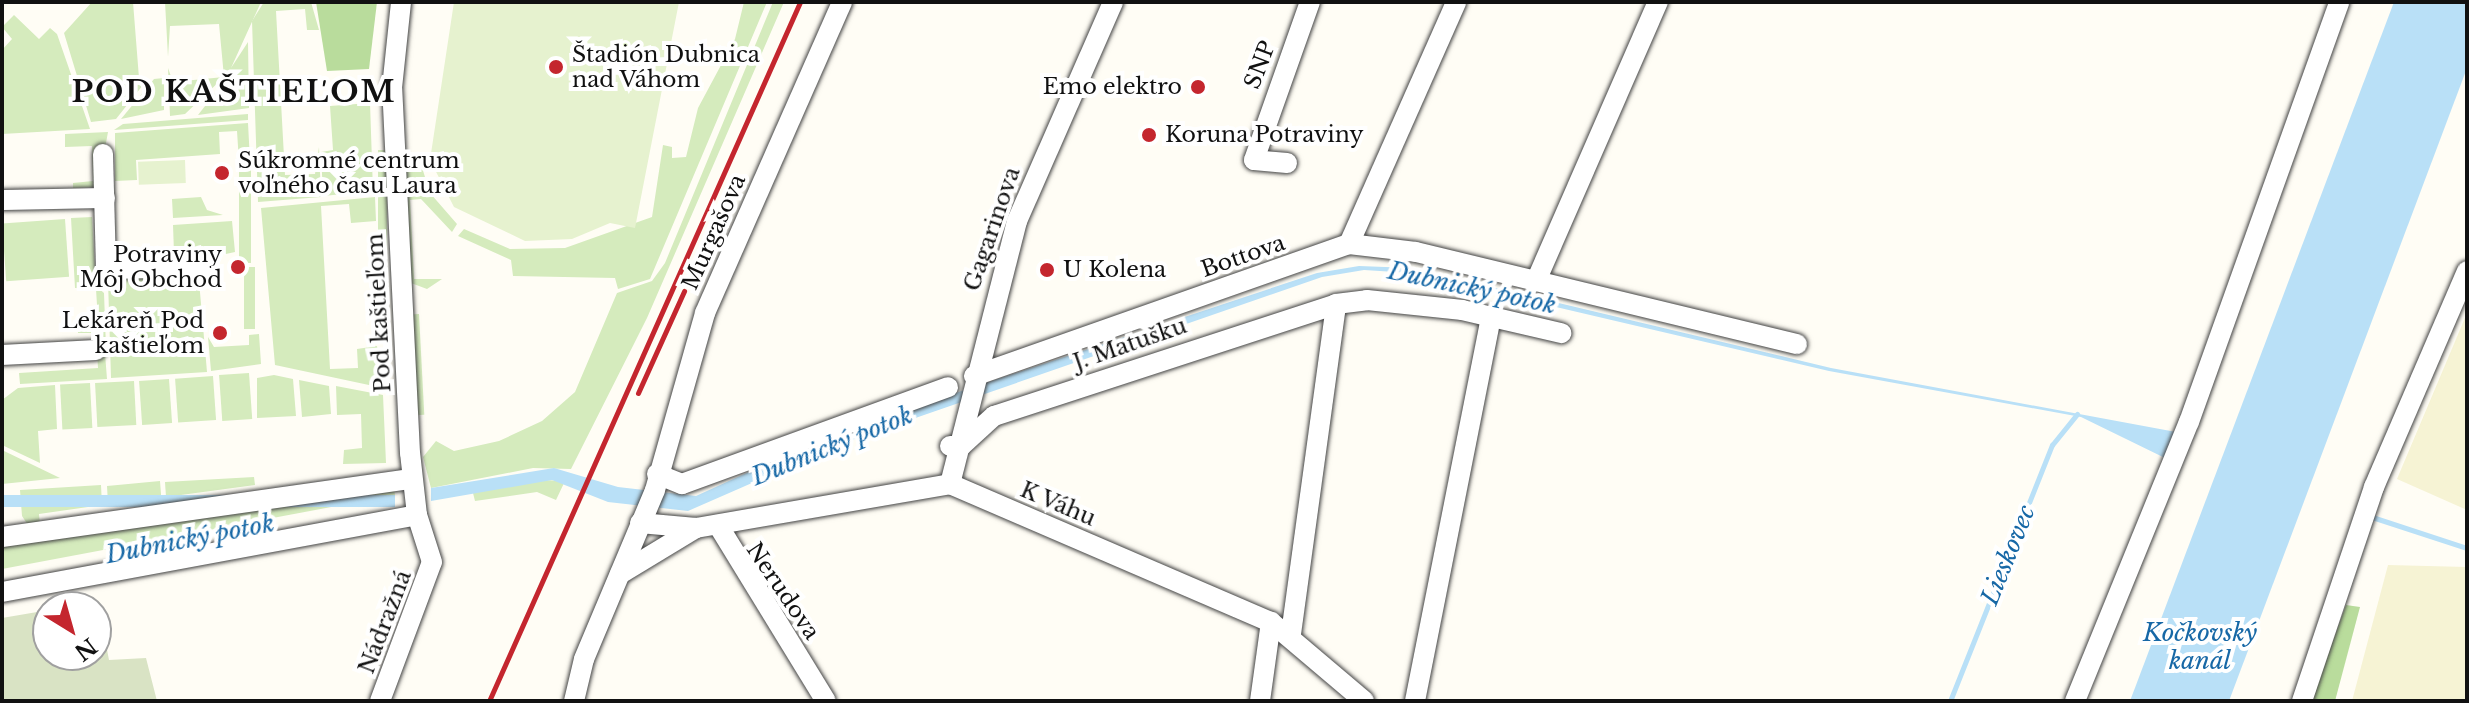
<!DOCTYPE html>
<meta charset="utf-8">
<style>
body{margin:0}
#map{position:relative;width:2469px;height:703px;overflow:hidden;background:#fffdf5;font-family:"Libre Baskerville",serif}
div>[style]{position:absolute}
.farmland>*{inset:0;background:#f6f3d4}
.green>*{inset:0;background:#d5ebbd;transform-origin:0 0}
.forest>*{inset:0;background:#b9dc9c}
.cemetery>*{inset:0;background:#d9e3c4}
.pitch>*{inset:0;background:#e6f2cf;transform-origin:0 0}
.water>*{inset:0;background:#b9e0f7;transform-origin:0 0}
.stream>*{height:5px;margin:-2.5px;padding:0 2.5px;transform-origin:2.5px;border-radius:2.5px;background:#b9e0f7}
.roads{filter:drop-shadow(0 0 2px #444) drop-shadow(0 0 2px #444)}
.minor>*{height:20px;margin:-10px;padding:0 10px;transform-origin:10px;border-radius:10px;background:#fff}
.rail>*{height:5px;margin:-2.5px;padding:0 2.5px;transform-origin:2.5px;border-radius:2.5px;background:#c4262e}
.dots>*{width:22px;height:22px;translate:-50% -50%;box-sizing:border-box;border:4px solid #fff;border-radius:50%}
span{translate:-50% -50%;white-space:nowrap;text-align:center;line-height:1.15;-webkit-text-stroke:8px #fff;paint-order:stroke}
.poi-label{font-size:22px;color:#111}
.left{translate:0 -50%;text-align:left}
.right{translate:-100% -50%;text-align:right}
.street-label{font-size:22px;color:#111}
.water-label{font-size:24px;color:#1768a6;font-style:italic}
.district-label{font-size:30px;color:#111;font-weight:700;letter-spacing:2px}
.frame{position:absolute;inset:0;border:4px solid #111;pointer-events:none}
.north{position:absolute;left:32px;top:591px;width:80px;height:80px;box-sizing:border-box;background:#fff;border:2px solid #a0a0a0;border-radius:50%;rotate:143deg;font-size:22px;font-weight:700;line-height:32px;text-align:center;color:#111}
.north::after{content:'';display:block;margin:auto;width:28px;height:36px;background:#c4262e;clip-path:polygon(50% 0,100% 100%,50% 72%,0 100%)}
</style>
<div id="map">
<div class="farmland">
<div style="clip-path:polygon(2467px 313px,2467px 510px,2397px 479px)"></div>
<div style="clip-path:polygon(2388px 565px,2467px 567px,2467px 701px,2352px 701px)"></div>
</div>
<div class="green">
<div style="clip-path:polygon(92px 2px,133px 2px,139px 78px,147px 80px,116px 119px,91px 122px,64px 33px)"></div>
<div style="clip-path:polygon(165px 2px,261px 2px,231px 68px,248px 42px,249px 108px,198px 115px,223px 83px,223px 78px,185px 114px,170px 116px,168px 68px,173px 82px,224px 77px,219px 24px,170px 26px,168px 57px)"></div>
<div style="clip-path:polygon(264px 2px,311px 2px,319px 30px,307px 30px,305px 9px,276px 11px,285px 175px,315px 174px,319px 147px,321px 197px,258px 202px,252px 21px)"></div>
<div style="clip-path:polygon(744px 2px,767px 2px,650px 279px,618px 289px,615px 278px,513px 276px,511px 260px,458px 236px,464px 229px,510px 249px,565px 248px,652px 217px,663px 145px,672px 147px,672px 158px,686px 157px,698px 108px,735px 39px)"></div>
<div style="clip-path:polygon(773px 2px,784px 2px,647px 318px,571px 469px,533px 468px,431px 488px,423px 457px,436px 441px,454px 451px,499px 441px,542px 421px,575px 392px,617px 293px,652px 281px,665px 263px)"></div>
<div style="clip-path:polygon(14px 15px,39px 39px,50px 28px,57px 34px,90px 129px,2px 134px,2px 50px,12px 39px,2px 27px)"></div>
<div style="clip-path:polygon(164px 78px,164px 110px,121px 119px,154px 79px)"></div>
<div style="clip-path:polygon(370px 103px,373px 191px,323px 196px,321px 152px,333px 150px,330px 106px)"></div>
<div style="clip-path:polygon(248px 114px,248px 120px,114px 130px,123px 124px)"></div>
<div style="clip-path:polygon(248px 123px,250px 161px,239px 162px,237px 131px,219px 132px,220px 154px,136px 160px,137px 180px,115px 181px,115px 133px)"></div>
<div style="clip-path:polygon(108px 132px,98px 187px,73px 188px,73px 183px,93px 181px,92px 146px,65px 147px,65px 134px)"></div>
<div style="left:378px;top:150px;width:9px;height:102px"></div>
<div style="clip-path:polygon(409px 159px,420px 161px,430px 193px,457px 224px,452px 232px,421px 199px,410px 200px,414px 279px,442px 279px,427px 289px,411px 283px,403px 163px)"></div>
<div style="left:239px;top:168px;width:12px;height:95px"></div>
<div style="clip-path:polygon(201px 197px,207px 210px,223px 215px,173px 218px,172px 199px)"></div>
<div style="clip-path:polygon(375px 197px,376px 221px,351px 223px,349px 204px,321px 206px,330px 369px,358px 368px,357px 349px,377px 346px,383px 388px,275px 365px,261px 208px)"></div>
<div style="clip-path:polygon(92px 217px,96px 286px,104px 293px,106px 348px,98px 348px,97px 333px,78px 333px,77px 322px,98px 321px,96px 289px,75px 288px,71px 218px)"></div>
<div style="left:65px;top:219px;width:58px;height:63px;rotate:86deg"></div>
<div style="clip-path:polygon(232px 221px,235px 252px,198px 260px,174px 253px,173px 225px)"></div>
<div style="left:244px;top:267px;width:11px;height:62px"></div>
<div style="clip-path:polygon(115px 273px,199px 281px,207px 372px,111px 378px,108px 280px)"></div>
<div style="left:419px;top:314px;width:101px;height:9px;rotate:87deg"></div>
<div style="clip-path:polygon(259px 334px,261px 364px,211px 371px,208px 337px,214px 347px,249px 345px,249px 335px)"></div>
<div style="clip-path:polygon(97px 353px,105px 353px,107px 379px,20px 384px,19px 373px,98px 368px)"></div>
<div style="left:249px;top:373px;width:46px;height:30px;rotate:86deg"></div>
<div style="clip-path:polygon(274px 375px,293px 379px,296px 416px,257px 418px,257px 378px)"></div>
<div style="left:213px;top:376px;width:44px;height:38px;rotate:86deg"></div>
<div style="left:169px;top:379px;width:44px;height:30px;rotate:86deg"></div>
<div style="clip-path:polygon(299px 380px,329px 386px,331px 414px,302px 417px)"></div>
<div style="left:134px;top:381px;width:44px;height:39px;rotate:87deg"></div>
<div style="left:90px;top:383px;width:45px;height:30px;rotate:87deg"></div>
<div style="clip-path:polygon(55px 385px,57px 429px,38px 431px,40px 463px,2px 445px,2px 400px,18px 388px)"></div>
<div style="clip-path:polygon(336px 386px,383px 395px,386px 463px,343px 464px,344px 450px,362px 448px,361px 414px,337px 415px)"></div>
<div style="clip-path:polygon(2px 450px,60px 478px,2px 484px)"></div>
<div style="clip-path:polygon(254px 477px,255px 485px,166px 497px,165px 482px)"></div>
<div style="clip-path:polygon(543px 480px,565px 481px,556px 500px,537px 492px,475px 501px,473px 493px)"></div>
<div style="clip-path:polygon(160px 481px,162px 507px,152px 509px,150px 499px,108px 504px,107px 486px)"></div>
<div style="clip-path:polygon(101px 485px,102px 505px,39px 514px,40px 525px,28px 525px,22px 516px,20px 490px)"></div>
<div style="clip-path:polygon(394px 488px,395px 495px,2px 569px,2px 547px)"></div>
</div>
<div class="forest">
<div style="clip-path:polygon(316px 2px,377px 2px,369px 69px,327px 71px)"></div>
<div style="clip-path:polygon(2346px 605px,2360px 607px,2335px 701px,2311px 701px)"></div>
</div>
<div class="cemetery">
<div style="clip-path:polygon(43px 611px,48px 655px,96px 655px,96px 636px,104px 634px,109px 660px,146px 658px,157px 701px,2px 701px,2px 618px)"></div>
</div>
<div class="pitch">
<div style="clip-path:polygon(454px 2px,679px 2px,635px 228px,610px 223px,572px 239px,525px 241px,454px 207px,430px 160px)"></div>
<div style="left:185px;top:160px;width:23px;height:47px;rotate:88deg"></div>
</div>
<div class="water">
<div style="clip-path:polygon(2394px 2px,2467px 2px,2467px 68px,2229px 701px,2130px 701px)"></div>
<div style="clip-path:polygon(1359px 266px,1412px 268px,1831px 368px,2176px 432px,2167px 459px,2081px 417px,1829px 371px,1411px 273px,1364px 270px,1322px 277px,846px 442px,688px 511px,608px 502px,552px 480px,431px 501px,431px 488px,554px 468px,618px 487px,696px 496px,832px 434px,1317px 273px)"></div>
<div style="left:395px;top:495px;width:12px;height:400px;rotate:90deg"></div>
</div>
<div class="stream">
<div style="left:2372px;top:517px;width:100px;rotate:18.1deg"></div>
<div style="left:1950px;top:701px;width:276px;rotate:-68.3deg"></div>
<div style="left:2052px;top:445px;width:40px;rotate:-51deg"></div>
</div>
<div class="roads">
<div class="minor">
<div style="left:103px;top:154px;width:115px;rotate:88.5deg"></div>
<div style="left:106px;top:269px;width:96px;rotate:-1.2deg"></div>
<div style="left:1287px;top:163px;width:33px;rotate:-175deg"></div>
<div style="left:1254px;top:160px;width:168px;rotate:-70.5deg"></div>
<div style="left:2px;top:200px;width:103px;rotate:-1.1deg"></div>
<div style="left:1349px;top:244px;width:265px;rotate:-66.1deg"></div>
<div style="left:1536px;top:281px;width:305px;rotate:-66.4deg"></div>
<div style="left:2px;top:355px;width:94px;rotate:-3deg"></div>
<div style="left:974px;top:376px;width:398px;rotate:-19.4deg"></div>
<div style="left:1349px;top:244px;width:67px;rotate:6.8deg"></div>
<div style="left:1416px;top:252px;width:392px;rotate:13.6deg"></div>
<div style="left:950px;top:446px;width:11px"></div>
<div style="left:961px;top:446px;width:45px;rotate:-42.3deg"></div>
<div style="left:994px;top:416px;width:360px;rotate:-18.1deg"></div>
<div style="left:1336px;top:304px;width:31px;rotate:-7deg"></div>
<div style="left:1367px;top:300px;width:96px;rotate:6deg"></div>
<div style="left:1462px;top:310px;width:102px;rotate:13.1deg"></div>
<div style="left:657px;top:474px;width:27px;rotate:22deg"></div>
<div style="left:682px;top:484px;width:283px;rotate:-20deg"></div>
<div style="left:950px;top:484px;width:271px;rotate:-75.7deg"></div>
<div style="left:1017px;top:221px;width:239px;rotate:-66.3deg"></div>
<div style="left:640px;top:523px;width:56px;rotate:5.1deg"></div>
<div style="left:696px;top:528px;width:258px;rotate:-9.8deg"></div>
<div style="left:950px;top:484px;width:349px;rotate:23.3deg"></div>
<div style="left:1271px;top:622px;width:122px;rotate:40.3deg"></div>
<div style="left:718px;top:525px;width:206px;rotate:58.5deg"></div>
<div style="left:2px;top:537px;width:413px;rotate:-8.1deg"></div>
<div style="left:620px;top:574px;width:89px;rotate:-31.2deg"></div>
<div style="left:2px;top:592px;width:422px;rotate:-10.5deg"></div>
<div style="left:1291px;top:634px;width:333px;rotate:-82.2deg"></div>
<div style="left:380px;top:701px;width:148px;rotate:-69.5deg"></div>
<div style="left:432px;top:562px;width:49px;rotate:-107.7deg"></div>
<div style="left:417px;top:515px;width:62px;rotate:-96.4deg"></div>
<div style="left:410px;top:453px;width:365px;rotate:-92.8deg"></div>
<div style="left:392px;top:88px;width:86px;rotate:-84deg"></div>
<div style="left:574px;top:701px;width:43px;rotate:-76.6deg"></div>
<div style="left:584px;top:659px;width:183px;rotate:-67.2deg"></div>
<div style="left:655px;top:490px;width:184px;rotate:-74.2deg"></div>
<div style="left:705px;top:313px;width:340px;rotate:-66.2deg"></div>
<div style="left:1260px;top:701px;width:80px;rotate:-82.1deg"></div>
<div style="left:1415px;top:701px;width:391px;rotate:-78.8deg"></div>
<div style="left:2075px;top:701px;width:301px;rotate:-67.8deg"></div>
<div style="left:2189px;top:422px;width:446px;rotate:-70.3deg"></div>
<div style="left:2302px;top:701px;width:226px;rotate:-71.4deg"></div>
<div style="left:2374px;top:487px;width:235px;rotate:-66.7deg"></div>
</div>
</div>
<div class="rail">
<div style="left:638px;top:393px;width:112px;rotate:-65.7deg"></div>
<div style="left:489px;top:701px;width:765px;rotate:-66.01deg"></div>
</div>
<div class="dots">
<div style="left:556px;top:67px;background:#c4262e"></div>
<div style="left:1198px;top:87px;background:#c4262e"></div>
<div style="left:1149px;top:135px;background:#c4262e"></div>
<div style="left:222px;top:173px;background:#c4262e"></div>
<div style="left:238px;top:267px;background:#c4262e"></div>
<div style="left:1047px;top:270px;background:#c4262e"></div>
<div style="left:220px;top:333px;background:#c4262e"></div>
</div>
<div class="poi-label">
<span class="left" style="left:572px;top:67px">Štadión Dubnica<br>nad Váhom</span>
<span class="right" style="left:1182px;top:87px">Emo elektro</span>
<span class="left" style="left:1165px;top:135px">Koruna Potraviny</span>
<span class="left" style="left:238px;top:173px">Súkromné centrum<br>voľného času Laura</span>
<span class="right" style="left:222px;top:267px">Potraviny<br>Môj Obchod</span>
<span class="left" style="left:1063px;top:270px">U Kolena</span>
<span class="right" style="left:204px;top:333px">Lekáreň Pod<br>kaštieľom</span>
</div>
<div class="street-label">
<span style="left:1260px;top:65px;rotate:-69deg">SNP</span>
<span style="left:992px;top:229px;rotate:-71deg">Gagarinova</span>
<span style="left:714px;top:232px;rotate:-66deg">Murgašova</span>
<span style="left:1243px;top:256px;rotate:-19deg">Bottova</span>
<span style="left:379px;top:313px;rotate:-93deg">Pod kaštieľom</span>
<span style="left:1130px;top:344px;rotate:-19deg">J. Matušku</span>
<span style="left:1058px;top:504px;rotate:23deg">K Váhu</span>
<span style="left:783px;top:591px;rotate:56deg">Nerudova</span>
<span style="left:385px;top:622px;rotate:-69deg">Nádražná</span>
</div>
<div class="water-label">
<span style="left:1472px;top:288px;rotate:12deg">Dubnický potok</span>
<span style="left:832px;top:446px;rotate:-22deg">Dubnický potok</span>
<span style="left:190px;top:539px;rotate:-11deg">Dubnický potok</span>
<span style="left:2008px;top:555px;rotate:-68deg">Lieskovec</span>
<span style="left:2200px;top:647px">Kočkovský<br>kanál</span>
</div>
<div class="district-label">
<span style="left:234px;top:92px">POD KAŠTIEĽOM</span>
</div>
<div class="frame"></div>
<div class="north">N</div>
</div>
